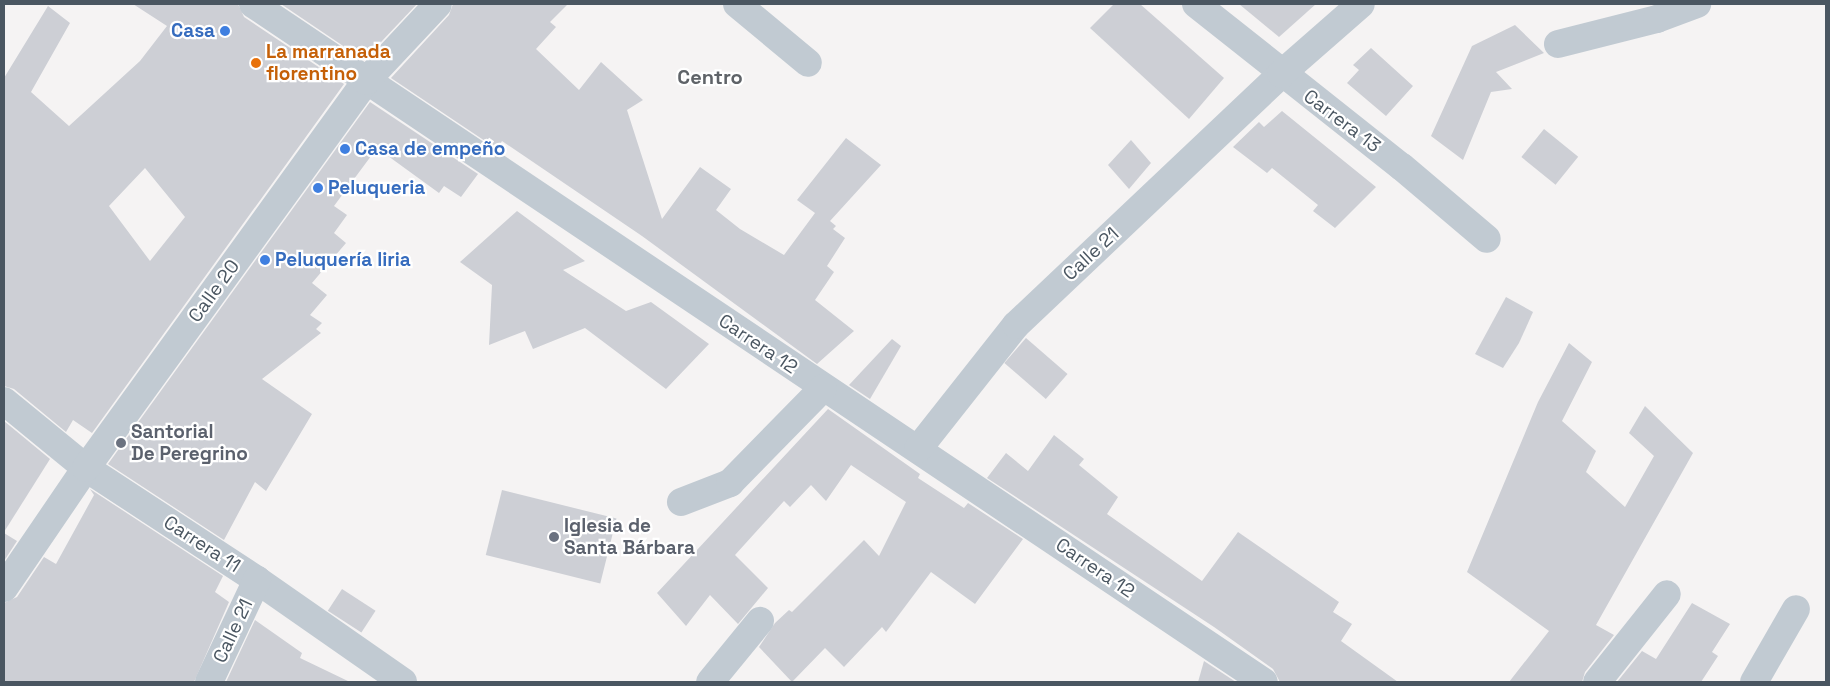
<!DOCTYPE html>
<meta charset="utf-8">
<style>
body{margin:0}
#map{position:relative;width:1830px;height:686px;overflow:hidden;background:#f5f3f3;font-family:"Space Grotesk",sans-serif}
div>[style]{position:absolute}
.building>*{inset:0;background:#cdcfd5;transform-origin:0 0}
.minor>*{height:28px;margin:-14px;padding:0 14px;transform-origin:14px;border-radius:14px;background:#c1cad2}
.dots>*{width:14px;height:14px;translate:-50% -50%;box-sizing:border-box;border:2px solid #fff;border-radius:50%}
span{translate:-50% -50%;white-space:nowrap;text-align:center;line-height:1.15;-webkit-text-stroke:4.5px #fff;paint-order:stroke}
.shop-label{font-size:19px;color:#366cbe;font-weight:700}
.right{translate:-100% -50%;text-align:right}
.left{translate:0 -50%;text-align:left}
.food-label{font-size:19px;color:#c56008;font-weight:700}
.street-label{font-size:19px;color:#4a5661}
.worship-label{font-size:19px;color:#5b616d;font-weight:700}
.neighbourhood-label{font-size:20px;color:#5f6368;font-weight:700}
.frame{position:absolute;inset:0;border:5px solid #4a5661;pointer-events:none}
</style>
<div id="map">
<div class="building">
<div style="clip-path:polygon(evenodd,133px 4px,238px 4px,244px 17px,344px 84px,92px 433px,73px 420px,66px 432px,14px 389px,4px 386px,4px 78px,48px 6px,70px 23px,31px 92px,69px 126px,140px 61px,167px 26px,133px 4px,145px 168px,185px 217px,150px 261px,109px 206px,145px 168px)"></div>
<div style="clip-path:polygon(281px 4px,417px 4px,364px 60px)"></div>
<div style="clip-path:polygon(453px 4px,568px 4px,550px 22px,556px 27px,536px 49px,579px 90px,601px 62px,643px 100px,627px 110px,662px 219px,700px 167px,731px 189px,716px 210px,740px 229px,784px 255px,815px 213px,797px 200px,846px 138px,881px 165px,830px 221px,836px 226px,833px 229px,845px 238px,827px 266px,834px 272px,815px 300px,854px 331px,817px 364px,642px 236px,502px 141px,497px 149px,391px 78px,449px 15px)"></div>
<div style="clip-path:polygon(1114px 4px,1140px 4px,1224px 78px,1189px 119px,1090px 28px)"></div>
<div style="clip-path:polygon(1239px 4px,1316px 4px,1279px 37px)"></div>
<div style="clip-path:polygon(1515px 25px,1544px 53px,1496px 72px,1512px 89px,1491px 92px,1463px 160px,1431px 136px,1472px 46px)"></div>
<div style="clip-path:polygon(1371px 48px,1413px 86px,1386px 116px,1347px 83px,1359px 70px,1353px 65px)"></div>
<div style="clip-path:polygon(370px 102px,478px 174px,461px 197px,444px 186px,439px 193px,377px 148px,334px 206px,347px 215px,334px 233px,346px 243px,312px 283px,327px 295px,310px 315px,322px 323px,316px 329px,321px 333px,262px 379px,312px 414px,266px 491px,255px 482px,224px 540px,108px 464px)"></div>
<div style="clip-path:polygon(1282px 111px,1376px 187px,1335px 228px,1313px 211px,1318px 205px,1272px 168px,1267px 173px,1233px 147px,1259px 122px,1264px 127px)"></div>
<div style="left:1544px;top:129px;width:44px;height:36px;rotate:39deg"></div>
<div style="clip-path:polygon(1131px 140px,1151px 163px,1129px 189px,1108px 165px)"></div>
<div style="clip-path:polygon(517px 211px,585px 261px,563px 270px,626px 311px,651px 302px,709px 344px,666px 389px,585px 328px,533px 349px,525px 331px,489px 345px,492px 285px,460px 262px)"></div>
<div style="clip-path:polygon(1506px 297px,1533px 312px,1519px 343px,1503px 368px,1475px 354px)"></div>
<div style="left:1026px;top:338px;width:55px;height:33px;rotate:41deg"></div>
<div style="clip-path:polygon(892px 339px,901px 346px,870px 399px,849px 385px)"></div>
<div style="clip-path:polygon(1569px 343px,1592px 362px,1562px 421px,1596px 451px,1586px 472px,1625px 507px,1654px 456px,1629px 433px,1645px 406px,1693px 453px,1596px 625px,1614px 635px,1585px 672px,1582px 682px,1509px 682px,1549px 631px,1467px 572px,1538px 402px)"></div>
<div style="clip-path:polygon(828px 409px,920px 474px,918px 478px,964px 508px,968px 503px,1023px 539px,975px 604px,931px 572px,886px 632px,882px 627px,844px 667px,825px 648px,792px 682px,759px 647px,775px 623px,789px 610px,792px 612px,864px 540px,879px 556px,906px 502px,851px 465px,826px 501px,811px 485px,790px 507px,784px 501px,735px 555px,768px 588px,738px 624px,710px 595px,686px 626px,657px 593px)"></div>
<div style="clip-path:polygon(4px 421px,50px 459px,4px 532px)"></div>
<div style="clip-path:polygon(1054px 435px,1084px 459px,1079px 465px,1118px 497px,1107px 514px,1202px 581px,1238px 532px,1339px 602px,1333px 612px,1352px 624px,1341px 641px,1398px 682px,1280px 682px,1273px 669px,1214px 627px,987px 478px,1006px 453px,1028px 471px)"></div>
<div style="clip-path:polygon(90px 489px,223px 576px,215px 592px,229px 602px,194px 682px,4px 682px,4px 603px,17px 597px,44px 557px,56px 564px,94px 495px)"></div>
<div style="left:502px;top:490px;width:118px;height:67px;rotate:14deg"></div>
<div style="clip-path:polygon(4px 533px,17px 541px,4px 561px)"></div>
<div style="left:342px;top:589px;width:40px;height:26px;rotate:33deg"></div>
<div style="clip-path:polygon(1692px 603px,1730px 624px,1712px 652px,1718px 656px,1701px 682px,1617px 682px,1642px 651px,1656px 659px)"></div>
<div style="clip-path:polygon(255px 620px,302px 653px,300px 658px,350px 682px,226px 682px)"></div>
<div style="clip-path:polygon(1204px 661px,1236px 682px,1198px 682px)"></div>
</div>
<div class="minor">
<div style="left:253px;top:4px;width:1217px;rotate:33.85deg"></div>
<div style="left:737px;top:4px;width:92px;rotate:39.7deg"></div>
<div style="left:1196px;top:4px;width:263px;rotate:38.4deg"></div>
<div style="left:1402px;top:167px;width:111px;rotate:40.3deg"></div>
<div style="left:1558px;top:44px;width:102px;rotate:-14.2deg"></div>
<div style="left:1657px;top:19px;width:43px;rotate:-20.6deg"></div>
<div style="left:4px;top:401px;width:106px;rotate:39.3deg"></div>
<div style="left:86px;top:468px;width:204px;rotate:33.2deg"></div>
<div style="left:257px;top:580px;width:178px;rotate:34.9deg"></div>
<div style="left:918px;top:449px;width:158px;rotate:-51.7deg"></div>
<div style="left:1016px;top:325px;width:365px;rotate:-43.4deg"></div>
<div style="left:1281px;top:74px;width:106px;rotate:-41.2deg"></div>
<div style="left:681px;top:502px;width:53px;rotate:-21.2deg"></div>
<div style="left:730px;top:483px;width:133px;rotate:-45.6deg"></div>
<div style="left:4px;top:588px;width:145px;rotate:-55.7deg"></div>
<div style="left:86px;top:468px;width:478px;rotate:-54.1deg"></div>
<div style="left:366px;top:81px;width:105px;rotate:-46.9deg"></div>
<div style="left:209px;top:682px;width:113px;rotate:-64.8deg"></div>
<div style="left:710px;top:682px;width:79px;rotate:-50.7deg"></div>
<div style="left:1597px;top:682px;width:112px;rotate:-51.5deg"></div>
<div style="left:1754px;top:682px;width:84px;rotate:-60.1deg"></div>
</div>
<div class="dots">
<div style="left:225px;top:31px;background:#3f7fe0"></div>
<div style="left:256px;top:63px;background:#e8710a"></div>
<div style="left:345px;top:149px;background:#3f7fe0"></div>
<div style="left:318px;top:188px;background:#3f7fe0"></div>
<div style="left:265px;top:260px;background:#3f7fe0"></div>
<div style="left:121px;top:443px;background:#6b7280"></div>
<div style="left:554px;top:537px;background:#6b7280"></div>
</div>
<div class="shop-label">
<span class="right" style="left:215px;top:31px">Casa</span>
<span class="left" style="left:355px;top:149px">Casa de empeño</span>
<span class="left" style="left:328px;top:188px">Peluqueria</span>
<span class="left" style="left:275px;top:260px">Peluquería liria</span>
</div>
<div class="food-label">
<span class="left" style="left:266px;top:63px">La marranada<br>florentino</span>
</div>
<div class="street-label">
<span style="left:1342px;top:121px;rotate:37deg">Carrera 13</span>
<span style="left:1091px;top:254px;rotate:-43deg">Calle 21</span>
<span style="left:214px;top:291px;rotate:-54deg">Calle 20</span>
<span style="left:758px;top:344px;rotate:34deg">Carrera 12</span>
<span style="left:202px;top:544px;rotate:33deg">Carrera 11</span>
<span style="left:1095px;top:568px;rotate:34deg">Carrera 12</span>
<span style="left:233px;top:631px;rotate:-65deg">Calle 21</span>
</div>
<div class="worship-label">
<span class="left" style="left:131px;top:443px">Santorial<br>De Peregrino</span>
<span class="left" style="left:564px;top:537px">Iglesia de<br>Santa Bárbara</span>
</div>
<div class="neighbourhood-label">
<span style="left:710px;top:77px">Centro</span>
</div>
<div class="frame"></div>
</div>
